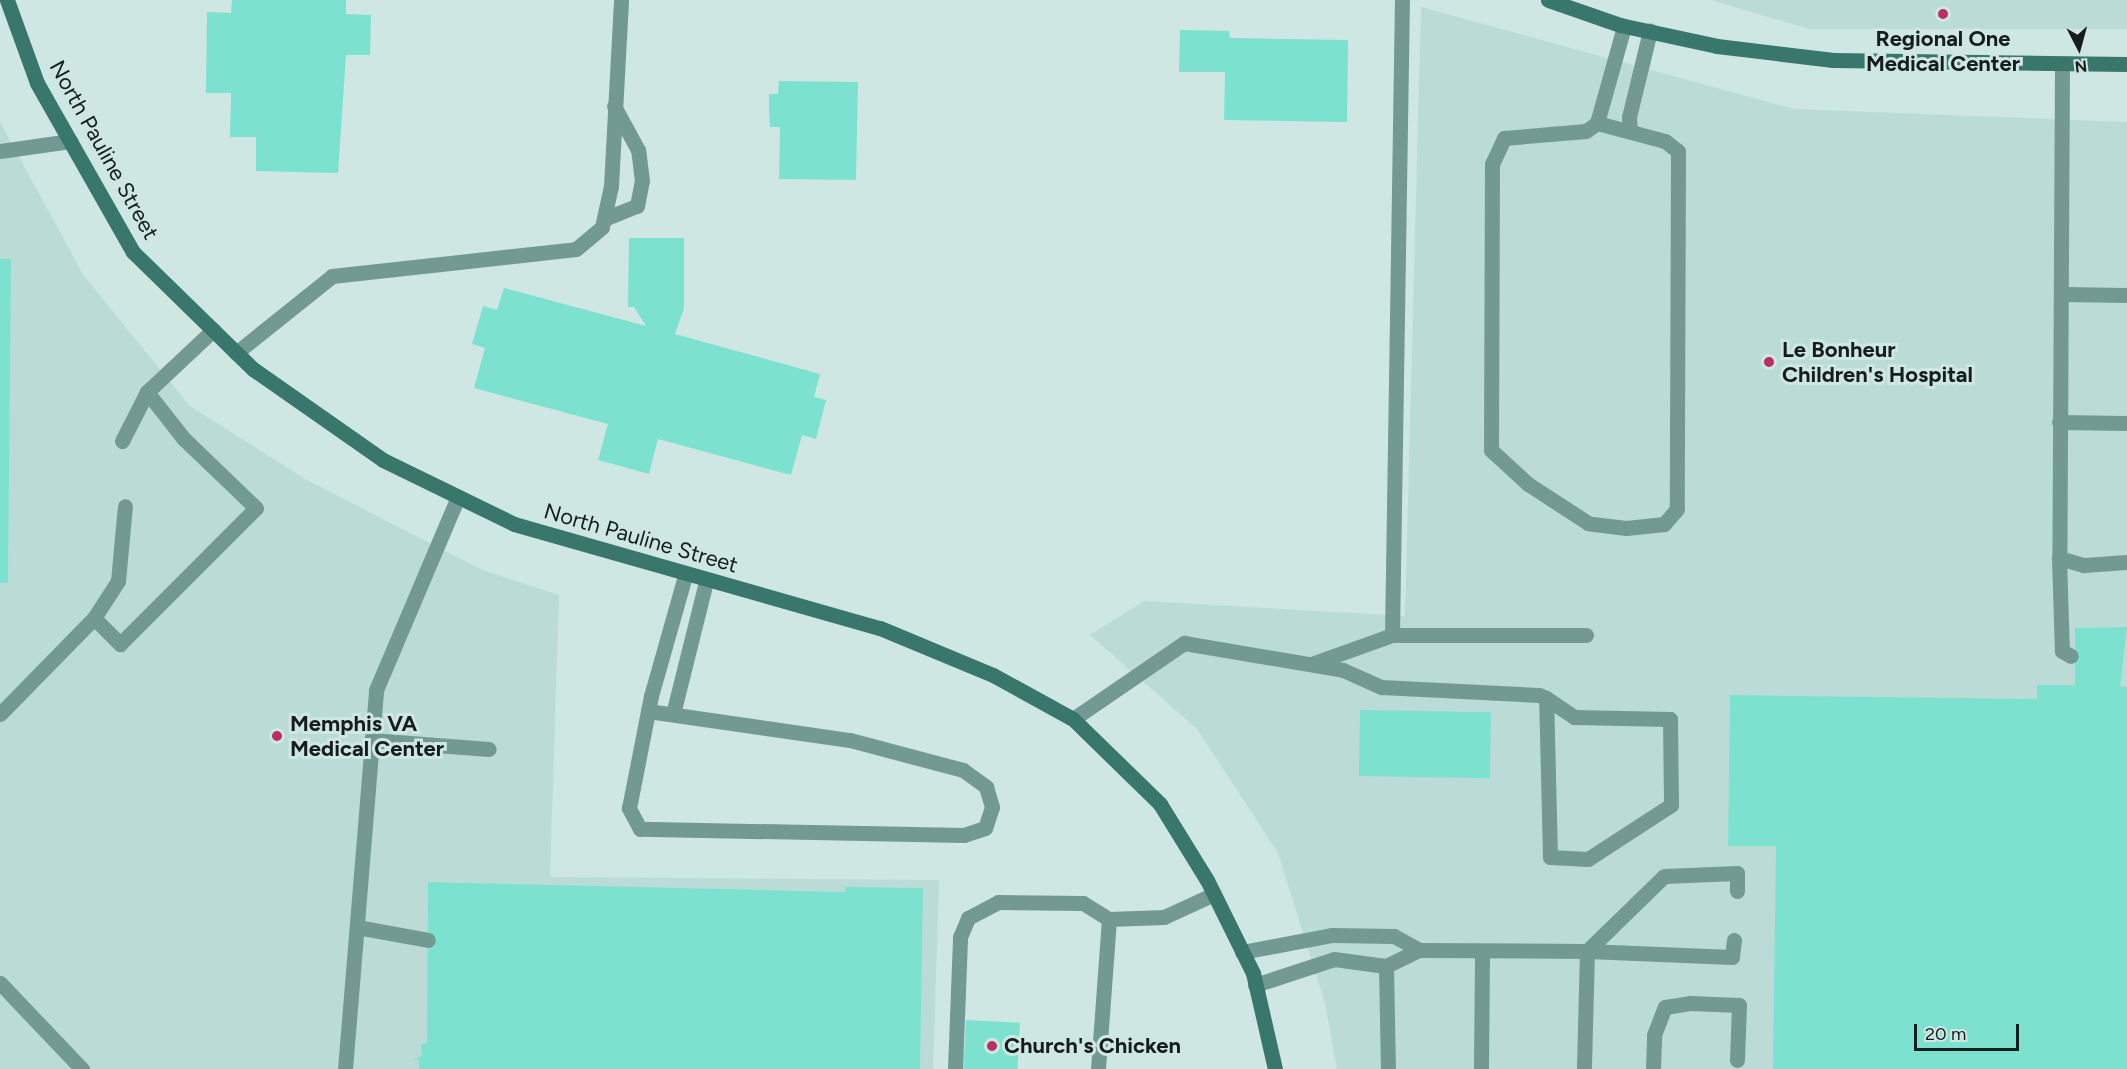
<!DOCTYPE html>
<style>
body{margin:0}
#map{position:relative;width:2127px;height:1069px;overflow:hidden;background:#cfe7e2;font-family:Figtree,sans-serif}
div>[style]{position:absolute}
.built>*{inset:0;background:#bbdcd6}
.building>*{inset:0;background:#7de1d0;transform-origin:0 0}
.lane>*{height:15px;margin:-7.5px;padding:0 7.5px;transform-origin:7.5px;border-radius:7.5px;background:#739a92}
.secondary>*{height:15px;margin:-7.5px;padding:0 7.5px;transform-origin:7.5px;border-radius:7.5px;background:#39776d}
.dots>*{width:16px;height:16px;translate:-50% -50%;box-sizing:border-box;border:3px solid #cfe7e2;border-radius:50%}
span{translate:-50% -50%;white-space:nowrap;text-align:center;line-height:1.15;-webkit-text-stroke:6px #cfe7e2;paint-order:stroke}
.poi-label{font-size:22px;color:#151e1c;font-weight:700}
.left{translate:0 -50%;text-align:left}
.street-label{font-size:22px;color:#151e1c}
.north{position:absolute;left:2049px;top:18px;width:60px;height:60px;-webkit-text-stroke:4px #cfe7e2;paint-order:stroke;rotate:174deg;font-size:16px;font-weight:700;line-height:24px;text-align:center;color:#151e1c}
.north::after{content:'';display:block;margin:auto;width:21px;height:27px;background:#151e1c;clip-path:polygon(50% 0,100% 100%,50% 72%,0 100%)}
.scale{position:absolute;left:1914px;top:1024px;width:105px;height:27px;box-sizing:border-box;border:3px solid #151e1c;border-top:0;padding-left:8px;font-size:18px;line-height:21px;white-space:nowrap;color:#151e1c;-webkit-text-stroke:4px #cfe7e2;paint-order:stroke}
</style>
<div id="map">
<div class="built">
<div style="clip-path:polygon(1711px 0,2127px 0,2127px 29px,1809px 29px)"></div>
<div style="clip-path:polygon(1421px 7px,1794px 109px,2127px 122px,2127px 1069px,1337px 1069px,1325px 1003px,1278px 853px,1197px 729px,1090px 635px,1144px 601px,1405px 616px)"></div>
<div style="clip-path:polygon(0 122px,84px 276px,190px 406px,307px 480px,482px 570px,559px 595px,550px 877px,939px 880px,933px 1069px,0 1069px)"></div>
</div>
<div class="building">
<div style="clip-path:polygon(232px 0,346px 0,346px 14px,371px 15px,370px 55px,346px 55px,338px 173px,256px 171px,256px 137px,230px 137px,231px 93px,206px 93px,207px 12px,231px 13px)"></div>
<div style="clip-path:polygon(1180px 30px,1229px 31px,1230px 38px,1348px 40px,1347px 122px,1224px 120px,1225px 72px,1179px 72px)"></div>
<div style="clip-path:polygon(779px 81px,858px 82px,856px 180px,779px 179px,780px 127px,770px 127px,769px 110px,769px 94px,778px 94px)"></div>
<div style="clip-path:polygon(629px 238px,684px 238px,684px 308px,675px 334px,820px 374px,814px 397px,826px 400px,816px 439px,802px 435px,791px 475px,658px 439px,649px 474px,598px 460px,608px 424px,474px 388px,485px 348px,472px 344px,483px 306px,497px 310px,504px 288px,646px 326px,634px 307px,628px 307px)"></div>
<div style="clip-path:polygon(0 259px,11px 259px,8px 583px,0 583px)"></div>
<div style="clip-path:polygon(2127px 627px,2120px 687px,2127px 687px,2127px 1069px,1773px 1069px,1776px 846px,1728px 846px,1730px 695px,2037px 699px,2037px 685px,2075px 685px,2075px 628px)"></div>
<div style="left:1360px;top:710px;width:131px;height:66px;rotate:1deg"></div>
<div style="clip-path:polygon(428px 882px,845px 892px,845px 887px,923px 888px,920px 1069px,419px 1069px,419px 1059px,412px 1060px,422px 1056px,421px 1044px,427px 1043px)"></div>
<div style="left:966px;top:1020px;width:54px;height:49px;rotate:3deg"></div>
</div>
<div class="lane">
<div style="left:2062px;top:64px;width:494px;rotate:90.3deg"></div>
<div style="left:2059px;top:558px;width:26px;rotate:16deg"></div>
<div style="left:2084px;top:565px;width:43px;rotate:-4deg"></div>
<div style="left:1597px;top:123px;width:70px;rotate:14.8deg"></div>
<div style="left:1665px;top:141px;width:16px;rotate:38deg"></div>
<div style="left:1678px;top:151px;width:358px;rotate:90.2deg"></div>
<div style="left:1677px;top:509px;width:20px;rotate:131deg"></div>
<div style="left:1664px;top:524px;width:38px;rotate:174deg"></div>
<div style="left:1626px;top:528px;width:38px;rotate:-173deg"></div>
<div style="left:1588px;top:523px;width:72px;rotate:-147deg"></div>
<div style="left:1528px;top:484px;width:50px;rotate:-137.4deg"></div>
<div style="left:1491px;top:450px;width:286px;rotate:-89.8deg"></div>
<div style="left:1492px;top:164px;width:29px;rotate:-65deg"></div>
<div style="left:1504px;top:138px;width:82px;rotate:-4.9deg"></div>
<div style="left:1586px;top:131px;width:14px;rotate:-36deg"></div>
<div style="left:1597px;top:123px;width:101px;rotate:-74.4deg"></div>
<div style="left:1630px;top:131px;width:14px;rotate:-94deg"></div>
<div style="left:1629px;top:117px;width:89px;rotate:-76.3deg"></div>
<div style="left:0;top:151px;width:71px;rotate:-8.1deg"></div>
<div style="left:604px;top:219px;width:35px;rotate:-22deg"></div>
<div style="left:637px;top:206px;width:25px;rotate:-79deg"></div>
<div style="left:642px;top:181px;width:31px;rotate:-97deg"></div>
<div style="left:638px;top:150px;width:50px;rotate:-118.6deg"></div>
<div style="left:2062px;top:294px;width:65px;rotate:0.9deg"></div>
<div style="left:236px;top:353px;width:123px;rotate:-38.7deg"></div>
<div style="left:332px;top:276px;width:245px;rotate:-6.3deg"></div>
<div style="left:576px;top:249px;width:34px;rotate:-40deg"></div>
<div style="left:602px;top:227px;width:42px;rotate:-77.6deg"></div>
<div style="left:611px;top:186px;width:186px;rotate:-86.9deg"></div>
<div style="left:2059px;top:422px;width:68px;rotate:0.8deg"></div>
<div style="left:122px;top:441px;width:55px;rotate:-63deg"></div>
<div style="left:147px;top:392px;width:91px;rotate:-43.2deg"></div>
<div style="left:2059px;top:558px;width:93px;rotate:88.2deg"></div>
<div style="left:2062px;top:651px;width:10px;rotate:29deg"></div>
<div style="left:94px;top:618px;width:37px;rotate:45deg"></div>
<div style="left:120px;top:644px;width:192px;rotate:-45deg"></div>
<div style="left:256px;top:508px;width:100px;rotate:-136.2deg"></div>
<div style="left:184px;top:439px;width:60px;rotate:-128.2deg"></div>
<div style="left:1392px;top:635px;width:635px;rotate:-89.1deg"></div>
<div style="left:1314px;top:663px;width:83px;rotate:-19.7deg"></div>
<div style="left:1392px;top:635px;width:194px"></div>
<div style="left:648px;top:711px;width:204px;rotate:8.2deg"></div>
<div style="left:850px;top:740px;width:117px;rotate:14.9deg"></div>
<div style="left:963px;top:770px;width:29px;rotate:36deg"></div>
<div style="left:986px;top:787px;width:21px;rotate:73deg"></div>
<div style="left:992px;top:807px;width:22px;rotate:108deg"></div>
<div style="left:985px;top:828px;width:22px;rotate:162deg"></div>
<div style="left:964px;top:835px;width:324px;rotate:-178.9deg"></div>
<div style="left:640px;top:829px;width:24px;rotate:-118deg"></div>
<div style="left:629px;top:808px;width:114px;rotate:-78.9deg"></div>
<div style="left:651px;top:696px;width:125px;rotate:-74.2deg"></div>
<div style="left:0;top:714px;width:134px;rotate:-45.6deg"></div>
<div style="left:94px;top:618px;width:44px;rotate:-57deg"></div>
<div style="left:118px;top:581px;width:75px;rotate:-84.7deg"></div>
<div style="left:673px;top:714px;width:136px;rotate:-76deg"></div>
<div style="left:1073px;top:719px;width:135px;rotate:-34.4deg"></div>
<div style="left:1184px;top:643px;width:161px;rotate:9.6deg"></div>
<div style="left:1343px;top:670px;width:42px;rotate:24.1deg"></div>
<div style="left:1381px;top:687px;width:158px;rotate:2.9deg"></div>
<div style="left:1539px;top:695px;width:8px;rotate:23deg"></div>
<div style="left:1546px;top:698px;width:34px;rotate:34deg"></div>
<div style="left:1574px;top:717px;width:96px;rotate:1.2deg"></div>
<div style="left:1670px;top:719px;width:86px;rotate:89.3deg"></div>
<div style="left:1671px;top:805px;width:99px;rotate:147deg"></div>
<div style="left:1588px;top:859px;width:38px;rotate:-177deg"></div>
<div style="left:1550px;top:857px;width:159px;rotate:-91.4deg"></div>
<div style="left:371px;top:740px;width:118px;rotate:4.4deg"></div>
<div style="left:357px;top:927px;width:72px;rotate:10.4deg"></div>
<div style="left:1734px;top:940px;width:17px;rotate:97deg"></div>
<div style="left:1732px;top:957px;width:145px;rotate:-177.6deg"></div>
<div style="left:1587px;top:951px;width:107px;rotate:-44.2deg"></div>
<div style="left:1664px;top:876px;width:73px;rotate:-2.4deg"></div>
<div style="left:1737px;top:873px;width:18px;rotate:90deg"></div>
<div style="left:1242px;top:952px;width:92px;rotate:-10.7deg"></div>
<div style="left:1332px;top:935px;width:62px;rotate:0.9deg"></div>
<div style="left:1394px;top:936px;width:29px;rotate:29deg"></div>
<div style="left:1386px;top:966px;width:37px;rotate:-26deg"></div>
<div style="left:1419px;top:950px;width:168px;rotate:0.3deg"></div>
<div style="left:1587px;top:951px;width:118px;rotate:91.5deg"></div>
<div style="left:0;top:983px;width:119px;rotate:46.4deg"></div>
<div style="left:1255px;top:985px;width:83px;rotate:-18.2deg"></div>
<div style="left:1334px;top:959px;width:52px;rotate:7.7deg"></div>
<div style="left:1386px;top:966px;width:103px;rotate:88.9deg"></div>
<div style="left:345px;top:1069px;width:380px;rotate:-85.3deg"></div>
<div style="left:376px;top:690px;width:210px;rotate:-67deg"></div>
<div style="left:955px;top:1069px;width:132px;rotate:-87.8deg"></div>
<div style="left:960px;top:937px;width:21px;rotate:-67deg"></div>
<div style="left:968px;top:918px;width:34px;rotate:-28deg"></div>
<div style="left:998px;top:902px;width:85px;rotate:0.7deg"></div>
<div style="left:1083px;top:903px;width:31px;rotate:32deg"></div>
<div style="left:1098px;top:1069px;width:150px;rotate:-85.8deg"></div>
<div style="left:1109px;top:919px;width:55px;rotate:-2.1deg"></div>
<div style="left:1164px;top:917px;width:55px;rotate:-24.7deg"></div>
<div style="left:1481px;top:1069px;width:118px;rotate:-89.5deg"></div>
<div style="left:1653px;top:1069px;width:34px;rotate:-88deg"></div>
<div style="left:1654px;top:1035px;width:30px;rotate:-69deg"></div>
<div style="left:1665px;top:1007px;width:25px;rotate:-9deg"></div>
<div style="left:1690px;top:1003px;width:49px;rotate:2.3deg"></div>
<div style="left:1739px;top:1005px;width:55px;rotate:92.1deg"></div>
</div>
<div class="secondary">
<div style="left:7px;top:0;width:88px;rotate:70.1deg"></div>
<div style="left:37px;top:83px;width:194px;rotate:60.4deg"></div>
<div style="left:133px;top:252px;width:168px;rotate:44.3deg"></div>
<div style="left:253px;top:369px;width:159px;rotate:35deg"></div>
<div style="left:383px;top:460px;width:146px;rotate:26deg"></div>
<div style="left:514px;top:524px;width:380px;rotate:15.9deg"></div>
<div style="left:880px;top:628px;width:122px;rotate:22.6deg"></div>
<div style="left:993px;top:675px;width:91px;rotate:28.8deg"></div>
<div style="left:1073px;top:719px;width:122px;rotate:44.3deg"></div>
<div style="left:1160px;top:804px;width:89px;rotate:58.3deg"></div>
<div style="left:1207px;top:880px;width:104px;rotate:63.7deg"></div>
<div style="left:1253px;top:973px;width:98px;rotate:77.1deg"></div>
<div style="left:1548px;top:0;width:76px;rotate:19.1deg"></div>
<div style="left:1620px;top:25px;width:99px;rotate:12.2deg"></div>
<div style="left:1717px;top:46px;width:117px;rotate:6.9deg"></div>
<div style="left:1833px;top:60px;width:294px;rotate:0.8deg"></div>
</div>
<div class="dots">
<div style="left:1943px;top:14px;background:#ba2f65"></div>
<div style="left:1769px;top:362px;background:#ba2f65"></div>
<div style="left:277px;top:736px;background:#ba2f65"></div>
<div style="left:992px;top:1046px;background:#ba2f65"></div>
</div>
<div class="poi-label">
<span style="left:1943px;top:51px">Regional One<br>Medical Center</span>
<span class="left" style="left:1782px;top:362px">Le Bonheur<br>Children's Hospital</span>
<span class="left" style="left:290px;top:736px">Memphis VA<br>Medical Center</span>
<span class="left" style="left:1004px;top:1046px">Church's Chicken</span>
</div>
<div class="street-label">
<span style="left:104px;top:150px;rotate:61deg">North Pauline Street</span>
<span style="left:641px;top:538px;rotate:16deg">North Pauline Street</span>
</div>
<div class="north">N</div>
<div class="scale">20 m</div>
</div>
